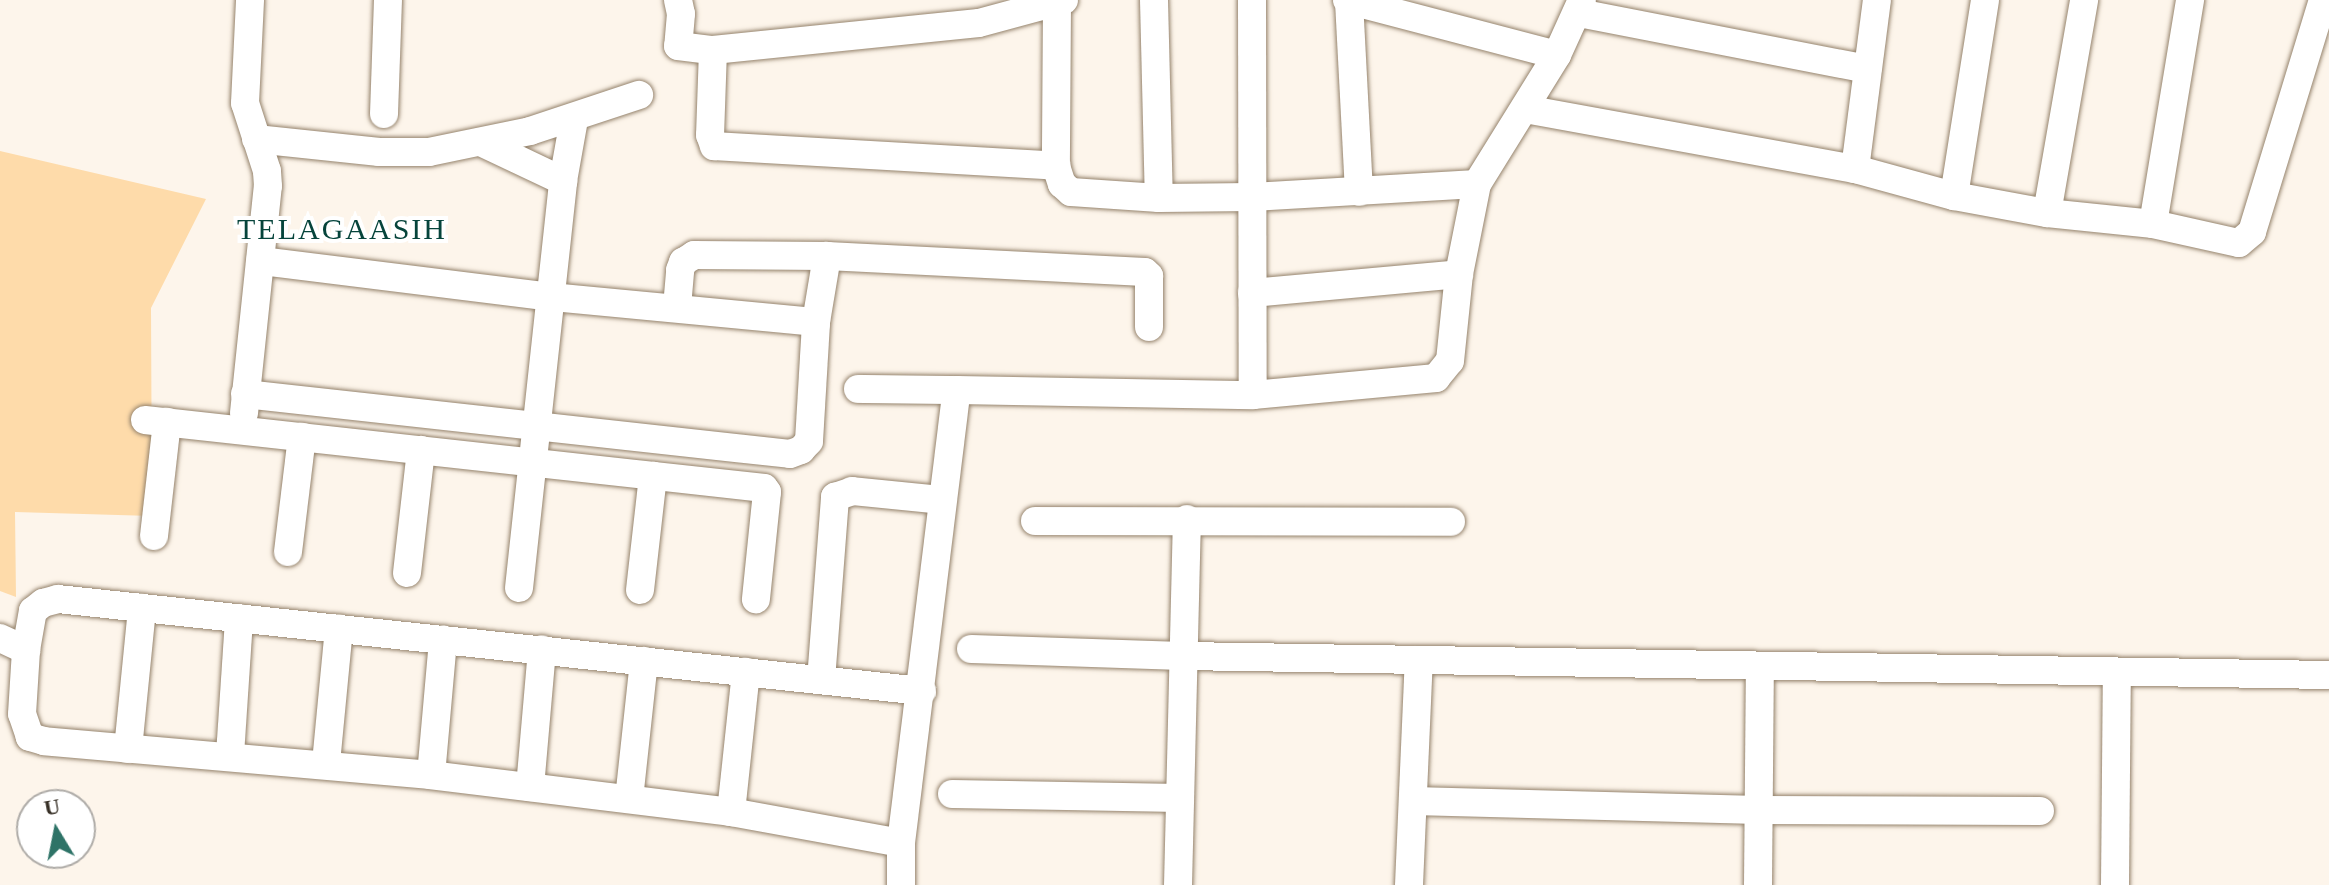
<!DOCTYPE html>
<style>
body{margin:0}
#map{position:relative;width:2329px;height:885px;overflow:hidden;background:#fdf5eb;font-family:Georgia,serif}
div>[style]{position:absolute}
.green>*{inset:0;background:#fedbaa}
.roads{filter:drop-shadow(0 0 2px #95836c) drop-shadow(0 0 2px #95836c)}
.minor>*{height:28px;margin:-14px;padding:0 14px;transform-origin:14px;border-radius:14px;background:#fff}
span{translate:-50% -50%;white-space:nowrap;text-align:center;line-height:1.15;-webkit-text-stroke:8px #fff;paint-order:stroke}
.quarter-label{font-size:30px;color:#06443b;letter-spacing:2px}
.north{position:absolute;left:16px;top:789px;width:80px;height:80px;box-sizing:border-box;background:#fff;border:2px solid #afaca8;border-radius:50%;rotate:350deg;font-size:22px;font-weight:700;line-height:32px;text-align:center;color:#362f25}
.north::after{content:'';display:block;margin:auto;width:28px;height:36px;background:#2e7367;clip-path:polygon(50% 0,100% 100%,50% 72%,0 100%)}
</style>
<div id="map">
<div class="green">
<div style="clip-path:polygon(0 151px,206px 199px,151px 308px,152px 516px,15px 512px,16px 597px,0 591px)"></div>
</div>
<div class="roads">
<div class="minor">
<div style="left:678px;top:0;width:14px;rotate:78deg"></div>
<div style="left:681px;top:14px;width:32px;rotate:95deg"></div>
<div style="left:678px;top:46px;width:35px;rotate:7deg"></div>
<div style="left:713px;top:50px;width:267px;rotate:-5.8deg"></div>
<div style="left:979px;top:23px;width:88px;rotate:-15.1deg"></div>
<div style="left:1154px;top:0;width:198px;rotate:88.6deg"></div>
<div style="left:1252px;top:0;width:395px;rotate:89.9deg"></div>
<div style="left:1347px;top:0;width:217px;rotate:14.7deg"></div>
<div style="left:1349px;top:1px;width:191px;rotate:87deg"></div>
<div style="left:1057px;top:4px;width:162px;rotate:90.4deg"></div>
<div style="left:1056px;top:166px;width:19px;rotate:72deg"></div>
<div style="left:1062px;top:184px;width:12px;rotate:42deg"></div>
<div style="left:1071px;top:192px;width:88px;rotate:3.9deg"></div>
<div style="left:1159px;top:198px;width:93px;rotate:-0.6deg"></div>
<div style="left:1252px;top:197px;width:225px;rotate:-3.3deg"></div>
<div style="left:1579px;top:13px;width:294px;rotate:11deg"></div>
<div style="left:713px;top:50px;width:85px;rotate:92deg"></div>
<div style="left:710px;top:135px;width:12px;rotate:70deg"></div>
<div style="left:714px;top:146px;width:343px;rotate:3.3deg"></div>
<div style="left:1525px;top:109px;width:335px;rotate:10.3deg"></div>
<div style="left:1855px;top:169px;width:103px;rotate:15.3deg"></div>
<div style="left:1954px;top:196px;width:95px;rotate:10.4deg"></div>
<div style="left:2047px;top:213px;width:107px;rotate:5.9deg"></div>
<div style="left:2153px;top:224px;width:88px;rotate:12.5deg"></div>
<div style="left:2239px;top:243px;width:17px;rotate:-40deg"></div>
<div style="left:2252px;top:232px;width:243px;rotate:-73deg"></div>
<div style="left:384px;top:114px;width:114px;rotate:-88deg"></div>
<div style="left:256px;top:139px;width:124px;rotate:6deg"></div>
<div style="left:379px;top:152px;width:50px"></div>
<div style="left:429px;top:152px;width:103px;rotate:-11.7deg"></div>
<div style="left:530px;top:131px;width:115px;rotate:-18.3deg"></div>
<div style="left:483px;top:143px;width:89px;rotate:25.4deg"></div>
<div style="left:1855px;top:169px;width:170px;rotate:-82.6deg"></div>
<div style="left:1954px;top:196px;width:198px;rotate:-81deg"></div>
<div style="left:2047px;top:213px;width:216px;rotate:-80.1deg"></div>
<div style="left:2153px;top:224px;width:227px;rotate:-80.6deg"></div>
<div style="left:1252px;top:293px;width:208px;rotate:-5.2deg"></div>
<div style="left:677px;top:307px;width:37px;rotate:-85deg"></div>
<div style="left:680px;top:270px;width:9px;rotate:-69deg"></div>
<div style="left:683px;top:262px;width:13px;rotate:-32deg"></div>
<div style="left:694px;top:255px;width:133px;rotate:0.4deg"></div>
<div style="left:827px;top:256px;width:318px;rotate:2.9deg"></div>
<div style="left:1145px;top:272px;width:6px;rotate:45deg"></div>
<div style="left:1149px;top:276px;width:51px;rotate:90deg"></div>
<div style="left:816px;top:322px;width:67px;rotate:-80.5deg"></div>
<div style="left:858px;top:389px;width:99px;rotate:0.6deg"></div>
<div style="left:245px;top:394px;width:548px;rotate:6.28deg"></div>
<div style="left:790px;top:454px;width:12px;rotate:-20deg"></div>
<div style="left:801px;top:450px;width:12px;rotate:-48deg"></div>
<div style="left:809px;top:441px;width:119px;rotate:-86.6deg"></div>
<div style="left:816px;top:322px;width:266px;rotate:-174.6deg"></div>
<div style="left:551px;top:297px;width:293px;rotate:-172.9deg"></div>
<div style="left:244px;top:413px;width:228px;rotate:-84deg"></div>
<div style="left:268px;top:186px;width:15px;rotate:-94deg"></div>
<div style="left:267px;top:171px;width:71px;rotate:-107.9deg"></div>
<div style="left:245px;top:103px;width:103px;rotate:-87.2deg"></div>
<div style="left:145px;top:420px;width:623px;rotate:6.27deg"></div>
<div style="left:764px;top:488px;width:5px;rotate:53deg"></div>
<div style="left:767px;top:492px;width:108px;rotate:95.9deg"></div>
<div style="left:1035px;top:521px;width:416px;rotate:0.1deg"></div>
<div style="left:154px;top:536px;width:115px;rotate:-83.5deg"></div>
<div style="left:288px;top:552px;width:116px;rotate:-83.1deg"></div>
<div style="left:407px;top:573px;width:124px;rotate:-83.5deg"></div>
<div style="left:519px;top:588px;width:409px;rotate:-83.8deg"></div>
<div style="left:563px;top:181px;width:63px;rotate:-79.9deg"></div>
<div style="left:640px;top:590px;width:115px;rotate:-83.5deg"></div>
<div style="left:0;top:638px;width:29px;rotate:25deg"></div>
<div style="left:971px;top:649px;width:212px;rotate:1.9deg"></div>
<div style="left:1183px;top:656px;width:1146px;rotate:0.95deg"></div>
<div style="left:821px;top:680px;width:184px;rotate:-85.6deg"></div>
<div style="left:835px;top:497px;width:18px;rotate:-19deg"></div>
<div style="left:852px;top:491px;width:90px;rotate:5.7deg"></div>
<div style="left:128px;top:749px;width:142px;rotate:-84.3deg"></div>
<div style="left:230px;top:755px;width:137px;rotate:-86.2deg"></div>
<div style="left:326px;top:763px;width:135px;rotate:-84.5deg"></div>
<div style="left:431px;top:775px;width:136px;rotate:-84.9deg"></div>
<div style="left:530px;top:787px;width:138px;rotate:-85deg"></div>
<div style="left:952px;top:794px;width:228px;rotate:1deg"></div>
<div style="left:629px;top:799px;width:139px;rotate:-83.8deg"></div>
<div style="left:1413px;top:801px;width:346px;rotate:1.5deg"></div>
<div style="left:1759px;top:810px;width:281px;rotate:0.2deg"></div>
<div style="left:731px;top:812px;width:141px;rotate:-83.9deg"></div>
<div style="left:901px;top:843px;width:173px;rotate:-169.7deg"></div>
<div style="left:731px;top:812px;width:302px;rotate:-173deg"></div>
<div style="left:431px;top:775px;width:388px;rotate:-175deg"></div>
<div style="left:44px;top:741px;width:15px;rotate:-164deg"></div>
<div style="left:30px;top:737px;width:24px;rotate:-109deg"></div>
<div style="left:22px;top:714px;width:64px;rotate:-86.4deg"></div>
<div style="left:26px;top:650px;width:40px;rotate:-80deg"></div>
<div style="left:33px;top:611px;width:13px;rotate:-39deg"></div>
<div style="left:43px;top:603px;width:16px;rotate:-15deg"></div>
<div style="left:58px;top:599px;width:869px;rotate:6.08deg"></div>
<div style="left:901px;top:885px;width:42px;rotate:-90deg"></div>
<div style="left:901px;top:843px;width:456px;rotate:-83deg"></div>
<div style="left:957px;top:390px;width:296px;rotate:1deg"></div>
<div style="left:1253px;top:395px;width:184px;rotate:-5.3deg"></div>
<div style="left:1436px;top:378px;width:22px;rotate:-51deg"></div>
<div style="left:1450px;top:361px;width:87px;rotate:-84.1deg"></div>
<div style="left:1459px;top:274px;width:92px;rotate:-78.7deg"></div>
<div style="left:1477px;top:184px;width:152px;rotate:-58.2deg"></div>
<div style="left:1557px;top:55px;width:60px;rotate:-65.6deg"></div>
<div style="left:1178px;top:885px;width:366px;rotate:-88.6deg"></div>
<div style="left:1409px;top:885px;width:225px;rotate:-87.5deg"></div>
<div style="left:1758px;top:885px;width:219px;rotate:-89.5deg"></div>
<div style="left:2115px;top:885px;width:213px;rotate:-89.5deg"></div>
</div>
</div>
<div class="quarter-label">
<span style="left:342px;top:229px">TELAGAASIH</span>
</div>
<div class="north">U</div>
</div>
